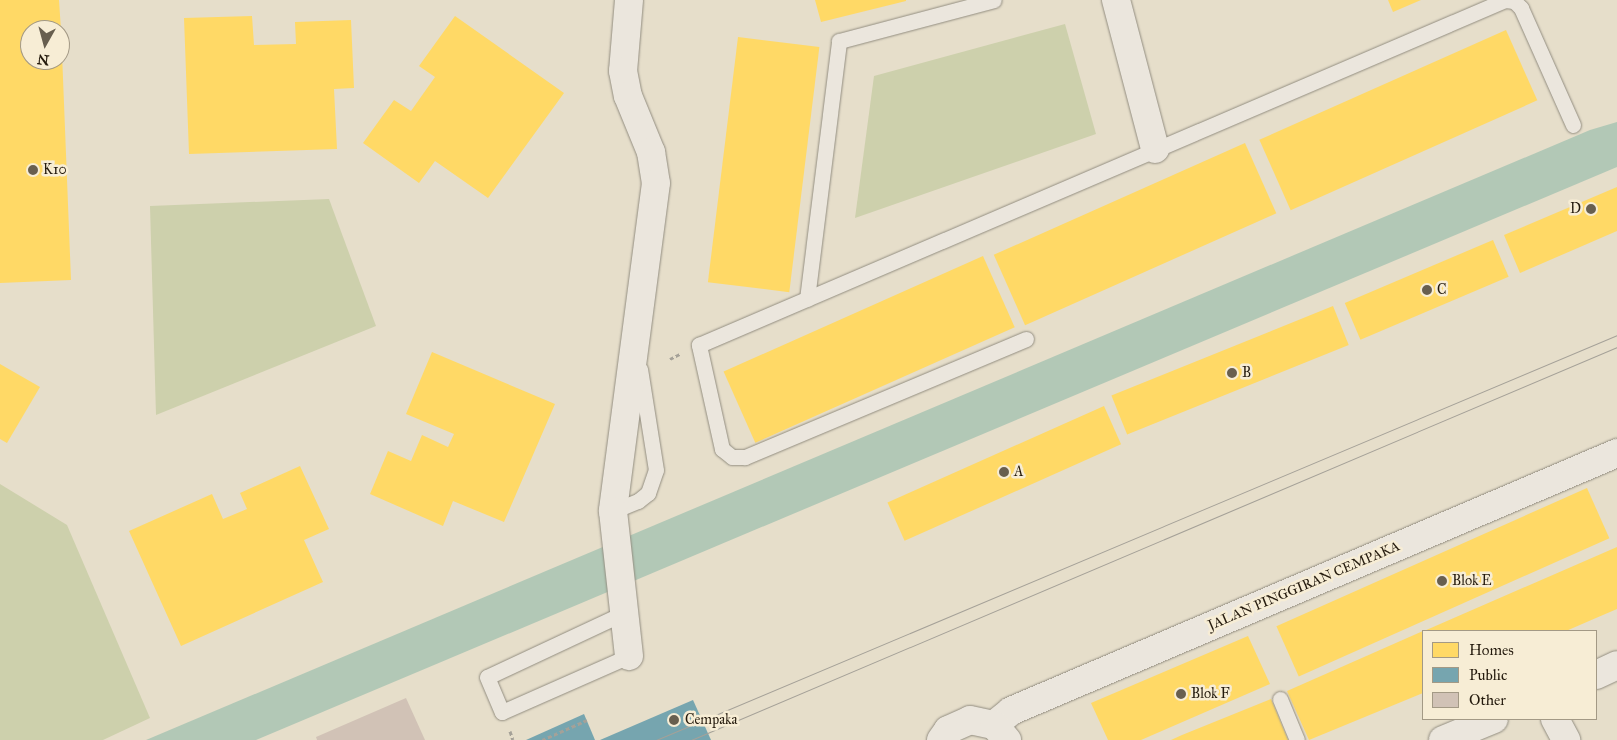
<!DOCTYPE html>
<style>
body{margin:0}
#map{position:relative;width:1617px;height:740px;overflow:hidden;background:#e6deca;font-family:"IM FELL Great Primer",serif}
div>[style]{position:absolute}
.green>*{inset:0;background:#cdd0ac}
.water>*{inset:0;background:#b2c8b6}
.homes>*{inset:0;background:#ffd966;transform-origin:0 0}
.public>*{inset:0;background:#76a5af}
.building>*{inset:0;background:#d1c2b6}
.path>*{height:3px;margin-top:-1.5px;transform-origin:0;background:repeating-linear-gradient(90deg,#a5a198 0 4px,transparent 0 6.5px)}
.roads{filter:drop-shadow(0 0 1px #928d80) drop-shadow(0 0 1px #928d80)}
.lane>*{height:15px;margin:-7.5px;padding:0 7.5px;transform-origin:7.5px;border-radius:7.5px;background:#ebe6dd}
.street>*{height:28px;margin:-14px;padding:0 14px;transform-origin:14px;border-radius:14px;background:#ebe6dd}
.tram>*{height:1px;margin:-0.5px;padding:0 0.5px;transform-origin:0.5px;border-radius:0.5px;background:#a5a198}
.dots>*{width:14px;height:14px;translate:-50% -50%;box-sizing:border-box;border:2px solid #f7edd5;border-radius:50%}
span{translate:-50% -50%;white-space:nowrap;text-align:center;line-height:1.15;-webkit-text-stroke:5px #f7edd5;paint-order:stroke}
.poi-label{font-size:14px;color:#241a0d}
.left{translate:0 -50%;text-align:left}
.right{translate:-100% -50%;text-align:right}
.street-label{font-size:14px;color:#241a0d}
.legend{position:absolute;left:1422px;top:630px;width:175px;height:90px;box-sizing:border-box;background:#f7edd5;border:1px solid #a39985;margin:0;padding:6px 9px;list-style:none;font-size:15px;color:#241a0d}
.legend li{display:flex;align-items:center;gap:10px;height:25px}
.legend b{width:25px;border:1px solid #a39985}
.north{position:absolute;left:20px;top:20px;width:50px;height:50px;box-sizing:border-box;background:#f7edd5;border:1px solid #a39985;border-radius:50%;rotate:187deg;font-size:14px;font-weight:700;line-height:20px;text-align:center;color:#241a0d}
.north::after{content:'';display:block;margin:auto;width:18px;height:22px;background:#685f4f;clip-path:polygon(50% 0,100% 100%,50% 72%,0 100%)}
</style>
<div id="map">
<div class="green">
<div style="clip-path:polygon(1065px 24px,1096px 134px,855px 218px,874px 76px)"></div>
<div style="clip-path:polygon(329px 199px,376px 326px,156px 415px,150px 206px)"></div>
<div style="clip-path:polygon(0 484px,67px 525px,150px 718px,103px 740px,0 740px)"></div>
</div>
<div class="water">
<div style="clip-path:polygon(1617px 122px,1617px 167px,256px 740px,146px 740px,1590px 130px)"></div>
</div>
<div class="homes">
<div style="clip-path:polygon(0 0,59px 0,61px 30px,30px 30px,30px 60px,60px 60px,62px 53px,71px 280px,0 283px)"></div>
<div style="clip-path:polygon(815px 0,906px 0,906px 1px,821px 22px)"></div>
<div style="clip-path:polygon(1388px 0,1421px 0,1393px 12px)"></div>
<div style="clip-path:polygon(252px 16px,254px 45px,296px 44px,295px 22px,351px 20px,354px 88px,334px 89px,337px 149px,189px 154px,184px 18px)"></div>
<div style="clip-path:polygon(455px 16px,564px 93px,488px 198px,435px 161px,419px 183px,363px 143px,394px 100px,411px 111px,435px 77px,419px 66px)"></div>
<div style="left:1506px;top:30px;width:77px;height:270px;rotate:66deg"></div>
<div style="left:738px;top:37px;width:82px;height:247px;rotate:7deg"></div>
<div style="left:1245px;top:143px;width:77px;height:275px;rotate:66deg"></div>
<div style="clip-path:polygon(1617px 187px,1617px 231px,1520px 273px,1504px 235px)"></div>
<div style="left:1493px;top:240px;width:40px;height:161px;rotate:67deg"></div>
<div style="left:983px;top:256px;width:78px;height:284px;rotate:66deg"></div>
<div style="left:1333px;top:306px;width:42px;height:239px;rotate:68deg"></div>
<div style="clip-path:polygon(432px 352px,555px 404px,504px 522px,453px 501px,443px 526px,370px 494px,388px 451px,411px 461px,422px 435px,448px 447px,454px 434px,406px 414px)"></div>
<div style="clip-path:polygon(0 364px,40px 387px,7px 443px,0 439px)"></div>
<div style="left:1104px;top:406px;width:42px;height:237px;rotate:66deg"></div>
<div style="clip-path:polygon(300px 466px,329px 529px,304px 540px,323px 582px,181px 646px,129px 531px,212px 494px,223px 519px,247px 509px,240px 493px)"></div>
<div style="left:1587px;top:488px;width:55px;height:340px;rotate:66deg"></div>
<div style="clip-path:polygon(1617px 547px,1617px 609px,1596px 618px,1566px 631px,1424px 631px)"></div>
<div style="clip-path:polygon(1423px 631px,1423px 693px,1309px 740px,1287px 691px)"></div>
<div style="clip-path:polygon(1248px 636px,1270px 684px,1141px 740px,1108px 740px,1091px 703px)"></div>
<div style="clip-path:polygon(1271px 699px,1288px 740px,1171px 740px,1182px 735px)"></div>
</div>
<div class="public">
<div style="clip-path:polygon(693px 700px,711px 740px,600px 740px)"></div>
<div style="clip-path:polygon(584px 714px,595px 740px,526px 740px)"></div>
</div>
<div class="building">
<div style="clip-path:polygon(406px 698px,425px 740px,317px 740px,316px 737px)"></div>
</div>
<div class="path">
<div style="left:670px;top:359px;width:11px;rotate:-27deg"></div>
<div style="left:510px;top:731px;width:9px;rotate:72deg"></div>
<div style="left:542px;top:740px;width:49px;rotate:-24deg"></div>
</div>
<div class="roads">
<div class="lane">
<div style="left:807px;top:299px;width:260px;rotate:-82.9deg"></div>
<div style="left:839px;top:41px;width:160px;rotate:-14.8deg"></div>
<div style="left:1026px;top:339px;width:305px;rotate:157.2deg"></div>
<div style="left:745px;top:457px;width:13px;rotate:180deg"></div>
<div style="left:732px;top:457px;width:13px;rotate:-141deg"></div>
<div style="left:722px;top:449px;width:107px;rotate:-102.5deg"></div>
<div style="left:699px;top:345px;width:877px;rotate:-23.17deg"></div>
<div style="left:1505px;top:0;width:9px;rotate:6deg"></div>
<div style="left:1514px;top:1px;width:10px;rotate:45deg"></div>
<div style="left:1521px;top:8px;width:128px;rotate:66deg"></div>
<div style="left:613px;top:511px;width:27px;rotate:-22deg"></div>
<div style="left:638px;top:501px;width:13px;rotate:-39deg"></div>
<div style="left:648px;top:493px;width:24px;rotate:-71deg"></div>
<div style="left:656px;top:470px;width:102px;rotate:-99deg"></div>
<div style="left:626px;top:612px;width:153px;rotate:154.9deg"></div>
<div style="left:487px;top:677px;width:38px;rotate:67deg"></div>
<div style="left:502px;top:712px;width:139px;rotate:-23.8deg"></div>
<div style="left:1280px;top:699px;width:44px;rotate:67.5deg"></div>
</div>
<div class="street">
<div style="left:629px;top:0;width:71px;rotate:94.8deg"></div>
<div style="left:623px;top:71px;width:25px;rotate:79deg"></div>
<div style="left:628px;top:96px;width:61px;rotate:67.7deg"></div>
<div style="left:651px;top:152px;width:31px;rotate:81deg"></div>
<div style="left:656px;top:183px;width:331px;rotate:97.5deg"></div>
<div style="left:613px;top:511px;width:146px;rotate:83.7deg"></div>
<div style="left:1116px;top:0;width:154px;rotate:75.3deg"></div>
<div style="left:1596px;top:675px;width:23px;rotate:-25deg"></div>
<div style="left:1555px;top:719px;width:24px;rotate:62deg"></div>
<div style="left:994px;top:725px;width:22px;rotate:-39deg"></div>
<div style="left:1011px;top:711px;width:659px;rotate:-23.06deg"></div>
<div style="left:941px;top:740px;width:12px;rotate:-55deg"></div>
<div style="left:948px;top:730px;width:24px;rotate:-24deg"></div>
<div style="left:970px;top:720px;width:25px;rotate:12deg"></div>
<div style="left:994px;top:725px;width:20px;rotate:49deg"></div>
<div style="left:1443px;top:740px;width:55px;rotate:-22.4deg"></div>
</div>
</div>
<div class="tram">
<div style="left:656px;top:740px;width:1043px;rotate:-22.85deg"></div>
<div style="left:691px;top:740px;width:1006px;rotate:-23deg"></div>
</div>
<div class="dots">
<div style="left:33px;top:170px;background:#685f4f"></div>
<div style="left:1591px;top:209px;background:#685f4f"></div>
<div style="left:1427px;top:290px;background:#685f4f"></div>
<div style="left:1232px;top:373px;background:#685f4f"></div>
<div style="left:1004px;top:472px;background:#685f4f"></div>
<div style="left:1442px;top:581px;background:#685f4f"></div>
<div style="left:1181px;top:694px;background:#685f4f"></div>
<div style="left:674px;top:720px;background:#685f4f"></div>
</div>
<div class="poi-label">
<span class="left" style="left:43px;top:170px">K10</span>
<span class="right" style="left:1581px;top:209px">D</span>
<span class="left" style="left:1437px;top:290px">C</span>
<span class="left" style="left:1242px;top:373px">B</span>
<span class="left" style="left:1014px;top:472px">A</span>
<span class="left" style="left:1452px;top:581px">Blok E</span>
<span class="left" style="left:1191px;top:694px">Blok F</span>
<span class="left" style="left:685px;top:720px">Cempaka</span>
</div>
<div class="street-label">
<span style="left:1304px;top:586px;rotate:-23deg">JALAN PINGGIRAN CEMPAKA</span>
</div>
<ul class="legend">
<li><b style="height:14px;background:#ffd966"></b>Homes</li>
<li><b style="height:14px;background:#76a5af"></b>Public</li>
<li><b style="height:14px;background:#d1c2b6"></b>Other</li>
</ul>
<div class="north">N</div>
</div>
